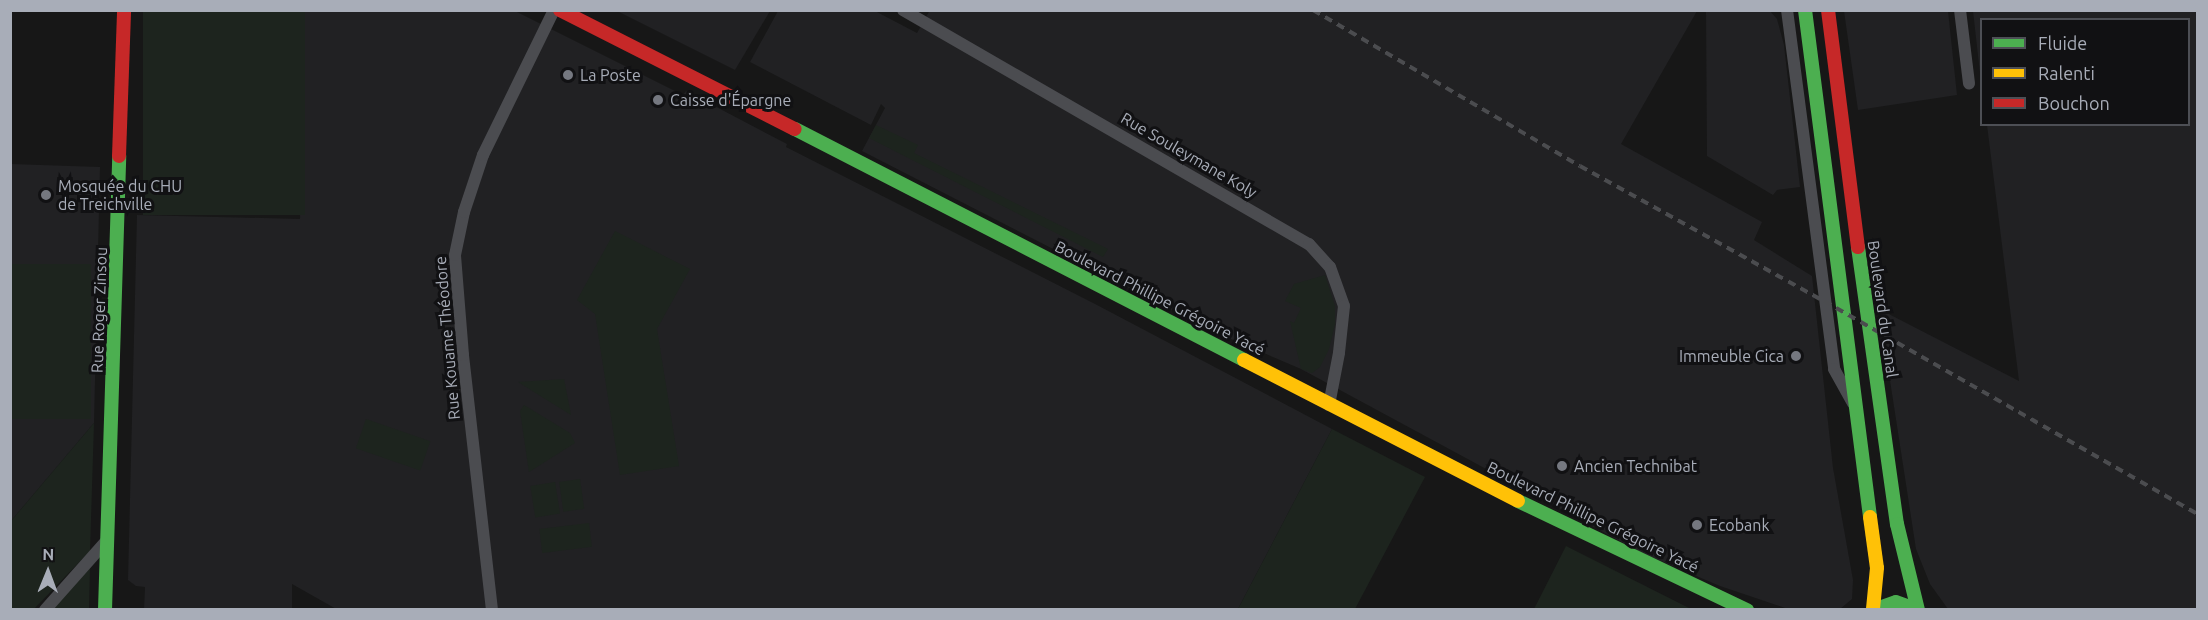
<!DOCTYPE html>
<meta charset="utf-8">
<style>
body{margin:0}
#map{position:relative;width:2208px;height:620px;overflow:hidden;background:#171717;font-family:Ubuntu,sans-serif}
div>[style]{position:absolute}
.built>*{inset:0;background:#212123}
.green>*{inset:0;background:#1d241e;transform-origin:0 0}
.street>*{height:12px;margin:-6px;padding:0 6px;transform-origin:6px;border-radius:6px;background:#4b4c50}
.fast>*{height:14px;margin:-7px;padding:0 7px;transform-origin:7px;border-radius:7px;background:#4caf50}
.slow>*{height:14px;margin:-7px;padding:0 7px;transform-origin:7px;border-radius:7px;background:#ffc107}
.jam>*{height:14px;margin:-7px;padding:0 7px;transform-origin:7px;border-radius:7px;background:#c62828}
.rail>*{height:4px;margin-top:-2px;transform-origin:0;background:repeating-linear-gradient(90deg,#4b4c4f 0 8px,transparent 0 14px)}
.dots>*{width:16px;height:16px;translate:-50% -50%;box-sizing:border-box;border:3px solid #111113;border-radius:50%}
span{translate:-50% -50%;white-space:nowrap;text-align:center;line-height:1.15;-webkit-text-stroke:6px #111113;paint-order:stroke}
.poi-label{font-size:16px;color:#a8adb8}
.left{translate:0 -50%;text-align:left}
.right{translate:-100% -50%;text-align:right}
.street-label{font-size:16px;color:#a8adb8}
.frame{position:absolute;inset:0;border:12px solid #a8adb8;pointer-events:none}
.legend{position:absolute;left:1980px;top:18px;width:210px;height:108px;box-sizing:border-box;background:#111113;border:2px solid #4d4f55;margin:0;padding:8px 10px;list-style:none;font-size:18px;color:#a8adb8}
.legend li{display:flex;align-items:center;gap:12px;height:30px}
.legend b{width:30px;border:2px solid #4d4f55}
.north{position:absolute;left:18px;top:542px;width:60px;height:60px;-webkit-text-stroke:4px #111113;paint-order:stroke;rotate:1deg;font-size:16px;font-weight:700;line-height:24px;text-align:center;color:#a8adb8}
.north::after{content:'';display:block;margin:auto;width:21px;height:27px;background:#a8adb8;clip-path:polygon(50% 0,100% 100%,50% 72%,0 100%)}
</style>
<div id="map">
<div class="built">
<div style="clip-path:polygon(930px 10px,1697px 11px,1621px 144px,1762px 222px,1754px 240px,1812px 276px,1833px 468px,1853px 580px,1852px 599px,1840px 609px,1788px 609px,1720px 586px,1642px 553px,1301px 369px,1215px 332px,862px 151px,885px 108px,881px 104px,871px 125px,750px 62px,778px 11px,875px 11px,917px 33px)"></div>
<div style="clip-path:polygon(305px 11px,515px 11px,683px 95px,686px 91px,787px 144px,786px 147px,1097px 305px,1332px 429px,1238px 609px,338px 610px,292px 584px,292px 609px,144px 610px,145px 587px,136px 586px,128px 580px,137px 215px,300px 219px)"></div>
<div style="clip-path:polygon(617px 11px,770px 11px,735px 70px)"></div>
<div style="clip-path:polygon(1706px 11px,1770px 11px,1777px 19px,1784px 45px,1800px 187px,1777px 190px,1773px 195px,1707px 156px)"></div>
<div style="clip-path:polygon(1844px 11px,1948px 11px,1957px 95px,1858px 110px)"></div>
<div style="clip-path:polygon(1973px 11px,2197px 11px,2197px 609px,1948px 609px,1930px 584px,1916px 549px,1879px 309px,2019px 381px,1987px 125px,2188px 124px,2188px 20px,1982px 20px,1981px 82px)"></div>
<div style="clip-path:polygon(11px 164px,100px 167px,94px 423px,11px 521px)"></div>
</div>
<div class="green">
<div style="left:143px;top:10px;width:162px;height:205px"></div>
<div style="clip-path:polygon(876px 125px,918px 145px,914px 153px,1108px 249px,1103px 257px,869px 138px)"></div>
<div style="clip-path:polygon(615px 231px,690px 269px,657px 329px,679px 466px,620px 475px,595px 314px,577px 300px)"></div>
<div style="left:11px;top:264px;width:80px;height:155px"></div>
<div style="clip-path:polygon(1325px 275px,1335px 306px,1335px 324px,1329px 349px,1320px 367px,1312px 373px,1301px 369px,1290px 321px,1294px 323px,1301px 308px,1285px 301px,1294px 284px)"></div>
<div style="clip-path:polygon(564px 379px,571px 415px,518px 382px)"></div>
<div style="clip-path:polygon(524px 405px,570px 433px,575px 443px,529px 472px,520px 411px)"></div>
<div style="left:366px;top:419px;width:68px;height:31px;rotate:19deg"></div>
<div style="clip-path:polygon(94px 423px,90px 551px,34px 609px,11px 610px,11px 521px)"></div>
<div style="clip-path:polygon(1332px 429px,1425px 477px,1355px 609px,1238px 609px)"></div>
<div style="left:580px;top:479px;width:30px;height:21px;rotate:82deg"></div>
<div style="left:555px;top:482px;width:32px;height:25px;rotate:81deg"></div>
<div style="left:589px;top:523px;width:24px;height:50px;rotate:83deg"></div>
<div style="clip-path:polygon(1566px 546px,1689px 608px,1688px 609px,1534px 609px)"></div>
<div style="clip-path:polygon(90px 568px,89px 609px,52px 609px)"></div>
</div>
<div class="street">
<div style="left:903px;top:10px;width:469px;rotate:30deg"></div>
<div style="left:1309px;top:244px;width:31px;rotate:48deg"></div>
<div style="left:1330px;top:267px;width:41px;rotate:70.3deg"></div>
<div style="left:1344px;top:306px;width:47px;rotate:96.1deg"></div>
<div style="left:1339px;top:353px;width:53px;rotate:100.9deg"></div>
<div style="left:1787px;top:10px;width:362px;rotate:82.5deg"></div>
<div style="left:1834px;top:369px;width:39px;rotate:61deg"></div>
<div style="left:1960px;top:10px;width:74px;rotate:83deg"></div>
<div style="left:45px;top:610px;width:95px;rotate:-48.4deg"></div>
<div style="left:492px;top:610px;width:257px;rotate:-96.5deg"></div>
<div style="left:463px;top:355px;width:100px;rotate:-94.6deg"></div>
<div style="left:455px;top:255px;width:44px;rotate:-78.2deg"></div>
<div style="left:464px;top:212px;width:60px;rotate:-71.6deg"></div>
<div style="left:483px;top:155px;width:161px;rotate:-63.9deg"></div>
</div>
<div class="fast">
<div style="left:1805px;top:10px;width:511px;rotate:82.69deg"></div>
<div style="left:795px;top:129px;width:505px;rotate:27.22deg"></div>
<div style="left:1858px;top:247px;width:280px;rotate:82deg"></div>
<div style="left:1897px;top:524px;width:89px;rotate:76.3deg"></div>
<div style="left:1518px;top:501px;width:254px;rotate:25.5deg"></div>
<div style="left:105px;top:610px;width:454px;rotate:-88.2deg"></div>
<div style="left:1873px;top:610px;width:24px;rotate:-19deg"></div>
<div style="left:1896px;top:602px;width:23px;rotate:20deg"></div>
</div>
<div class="slow">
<div style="left:1244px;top:360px;width:308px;rotate:27.2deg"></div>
<div style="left:1870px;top:517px;width:51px;rotate:82.2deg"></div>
<div style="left:1877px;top:568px;width:41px;rotate:95.6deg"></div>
</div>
<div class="jam">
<div style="left:560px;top:10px;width:263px;rotate:26.9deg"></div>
<div style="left:1828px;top:10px;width:239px;rotate:82.8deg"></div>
<div style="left:119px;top:156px;width:146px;rotate:-88deg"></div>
</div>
<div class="rail">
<div style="left:1313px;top:10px;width:309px;rotate:30.3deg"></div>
<div style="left:1580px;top:166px;width:279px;rotate:29deg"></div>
<div style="left:1824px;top:301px;width:430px;rotate:29.7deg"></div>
</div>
<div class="dots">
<div style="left:568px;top:75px;background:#757880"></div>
<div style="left:658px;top:100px;background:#757880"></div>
<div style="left:46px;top:195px;background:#757880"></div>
<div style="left:1796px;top:356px;background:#757880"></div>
<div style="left:1562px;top:466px;background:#757880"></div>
<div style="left:1697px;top:525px;background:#757880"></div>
</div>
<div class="poi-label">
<span class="left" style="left:580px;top:75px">La Poste</span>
<span class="left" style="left:670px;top:100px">Caisse d'Épargne</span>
<span class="left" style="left:58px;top:195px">Mosquée du CHU<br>de Treichville</span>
<span class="right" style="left:1784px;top:356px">Immeuble Cica</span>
<span class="left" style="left:1574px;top:466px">Ancien Technibat</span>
<span class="left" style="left:1709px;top:525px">Ecobank</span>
</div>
<div class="street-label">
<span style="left:1189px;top:155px;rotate:30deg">Rue Souleymane Koly</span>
<span style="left:1160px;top:298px;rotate:27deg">Boulevard Phillipe Grégoire Yacé</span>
<span style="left:1883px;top:309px;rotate:82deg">Boulevard du Canal</span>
<span style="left:99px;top:310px;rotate:-88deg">Rue Roger Zinsou</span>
<span style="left:447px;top:338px;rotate:-95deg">Rue Kouame Théodore</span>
<span style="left:1593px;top:517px;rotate:26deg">Boulevard Phillipe Grégoire Yacé</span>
</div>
<div class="frame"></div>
<ul class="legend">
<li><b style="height:8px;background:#4caf50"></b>Fluide</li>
<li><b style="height:8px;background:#ffc107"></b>Ralenti</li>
<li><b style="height:8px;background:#c62828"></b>Bouchon</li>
</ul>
<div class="north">N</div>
</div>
